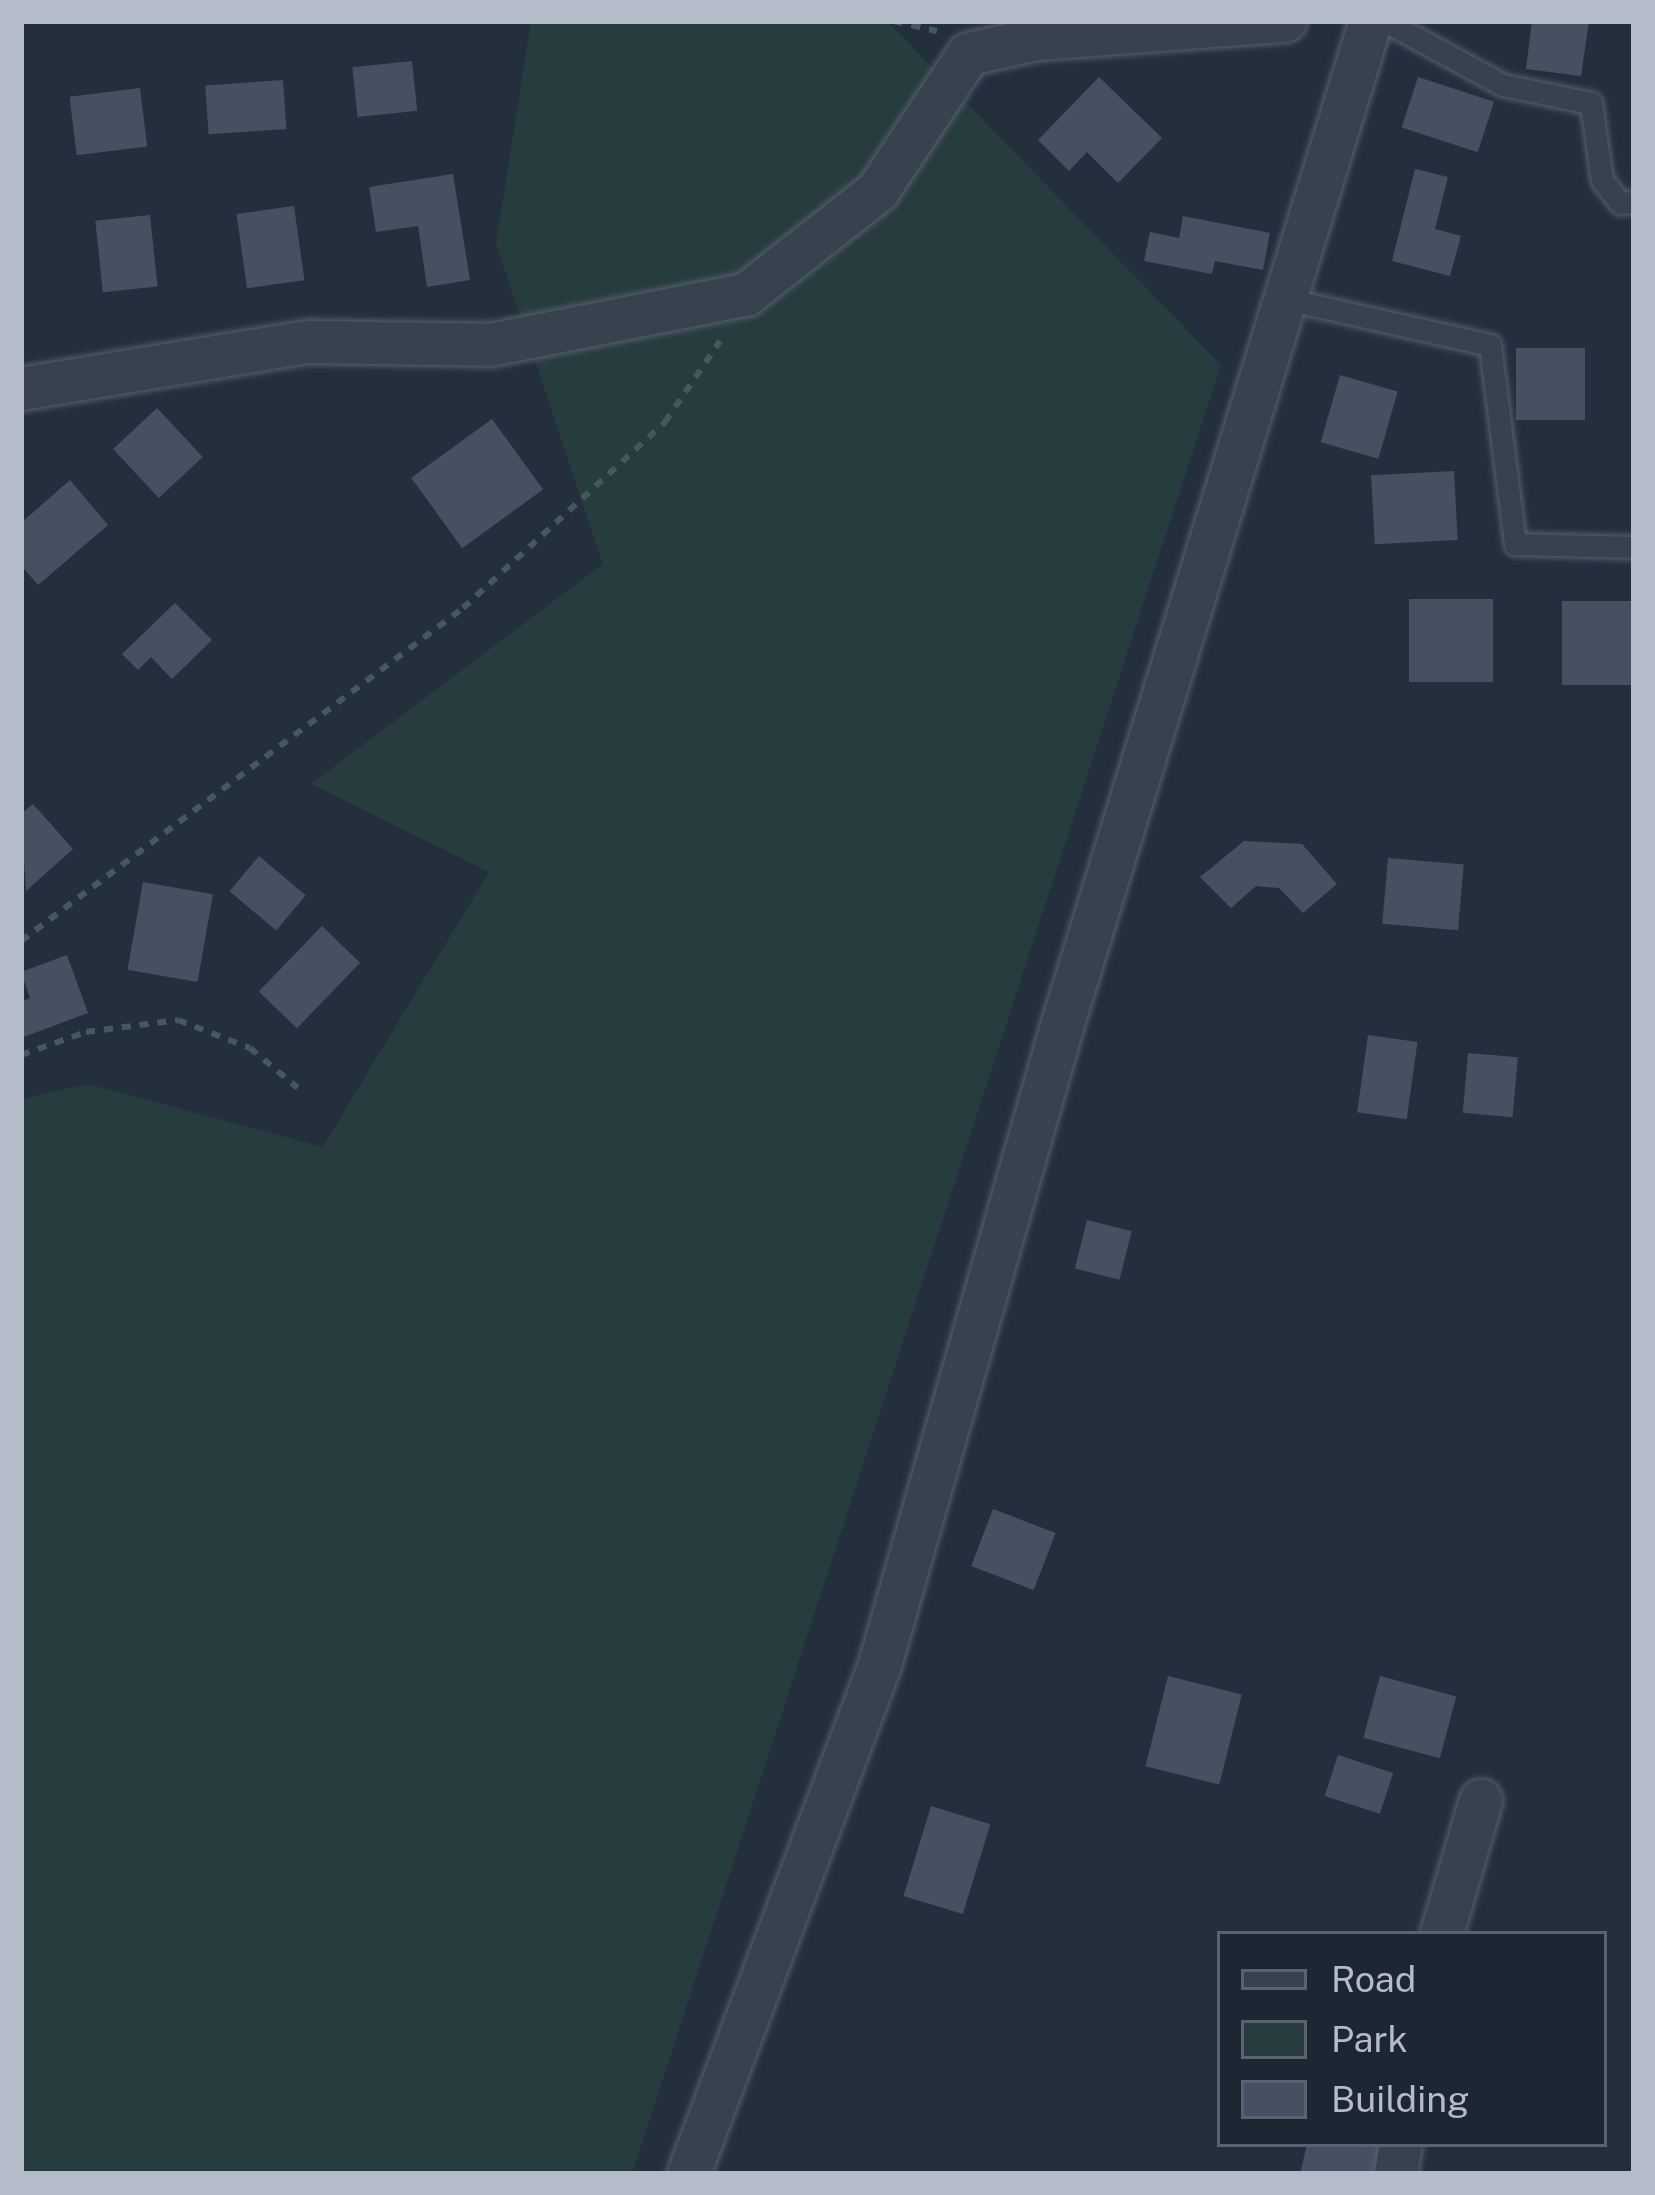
<!DOCTYPE html>
<style>
body{margin:0}
#map{position:relative;width:1655px;height:2195px;overflow:hidden;background:#242f3e;font-family:"Public Sans",sans-serif}
div>[style]{position:absolute}
.green>*{inset:0;background:#263c3f}
.building>*{inset:0;background:#455162;transform-origin:0 0}
.path>*{height:6px;margin-top:-3px;transform-origin:0;background:repeating-linear-gradient(90deg,#44595c 0 9px,transparent 0 18px)}
.roads{filter:drop-shadow(0 0 3px #565f6c) drop-shadow(0 0 3px #565f6c)}
.lane>*{height:21px;margin:-10.5px;padding:0 10.5px;transform-origin:10.5px;border-radius:10.5px;background:#38414e}
.street>*{height:42px;margin:-21px;padding:0 21px;transform-origin:21px;border-radius:21px;background:#38414e}
span{translate:-50% -50%;white-space:nowrap;text-align:center;line-height:1.15;-webkit-text-stroke:10px #1d2633;paint-order:stroke}
.frame{position:absolute;inset:0;border:24px solid #b4bcc9;pointer-events:none}
.legend{position:absolute;left:1217px;top:1931px;width:390px;height:216px;box-sizing:border-box;background:#1d2633;border:3px solid #59626f;margin:0;padding:15px 21px;list-style:none;font-size:36px;color:#b4bcc9}
.legend li{display:flex;align-items:center;gap:24px;height:60px}
.legend b{width:60px;border:3px solid #59626f}
</style>
<div id="map">
<div class="green">
<div style="clip-path:polygon(531px 21px,887px 21px,1221px 365px,632px 2174px,21px 2174px,21px 1099px,88px 1084px,323px 1147px,489px 872px,311px 784px,603px 564px,496px 244px)"></div>
</div>
<div class="building">
<div style="clip-path:polygon(1532px 21px,1589px 21px,1581px 76px,1526px 69px)"></div>
<div style="left:412px;top:61px;width:50px;height:60px;rotate:84deg"></div>
<div style="clip-path:polygon(1099px 77px,1162px 138px,1118px 183px,1087px 152px,1069px 171px,1038px 140px)"></div>
<div style="left:1418px;top:77px;width:80px;height:53px;rotate:18deg"></div>
<div style="left:283px;top:80px;width:49px;height:78px;rotate:86deg"></div>
<div style="left:140px;top:88px;width:59px;height:71px;rotate:83deg"></div>
<div style="clip-path:polygon(1415px 169px,1448px 177px,1435px 229px,1461px 236px,1450px 276px,1392px 261px)"></div>
<div style="clip-path:polygon(453px 174px,470px 280px,427px 287px,418px 226px,376px 232px,369px 187px)"></div>
<div style="left:294px;top:206px;width:75px;height:58px;rotate:82deg"></div>
<div style="left:150px;top:215px;width:72px;height:55px;rotate:84deg"></div>
<div style="clip-path:polygon(1183px 216px,1270px 233px,1263px 270px,1215px 261px,1212px 274px,1144px 261px,1150px 232px,1179px 238px)"></div>
<div style="left:1516px;top:348px;width:69px;height:72px"></div>
<div style="left:1340px;top:375px;width:60px;height:70px;rotate:16deg"></div>
<div style="left:157px;top:408px;width:67px;height:60px;rotate:47deg"></div>
<div style="left:492px;top:419px;width:87px;height:100px;rotate:54deg"></div>
<div style="left:1454px;top:471px;width:69px;height:83px;rotate:87deg"></div>
<div style="clip-path:polygon(70px 480px,108px 525px,38px 585px,21px 565px,21px 523px)"></div>
<div style="left:1409px;top:599px;width:84px;height:83px"></div>
<div style="left:1634px;top:601px;width:84px;height:72px;rotate:90deg"></div>
<div style="clip-path:polygon(175px 603px,212px 640px,172px 679px,151px 657px,138px 670px,122px 654px)"></div>
<div style="clip-path:polygon(33px 804px,73px 849px,26px 891px,21px 814px)"></div>
<div style="clip-path:polygon(1244px 841px,1302px 844px,1337px 884px,1303px 913px,1279px 888px,1256px 886px,1231px 908px,1200px 877px)"></div>
<div style="left:259px;top:856px;width:61px;height:46px;rotate:40deg"></div>
<div style="left:1388px;top:858px;width:76px;height:66px;rotate:5deg"></div>
<div style="left:143px;top:882px;width:71px;height:89px;rotate:10deg"></div>
<div style="left:322px;top:926px;width:53px;height:91px;rotate:44deg"></div>
<div style="clip-path:polygon(67px 955px,88px 1013px,21px 1038px,21px 1002px,30px 998px,21px 972px)"></div>
<div style="left:1368px;top:1035px;width:50px;height:78px;rotate:8deg"></div>
<div style="left:1468px;top:1053px;width:50px;height:60px;rotate:5deg"></div>
<div style="left:1087px;top:1220px;width:46px;height:50px;rotate:14deg"></div>
<div style="left:993px;top:1509px;width:67px;height:61px;rotate:21deg"></div>
<div style="left:1168px;top:1676px;width:76px;height:93px;rotate:14deg"></div>
<div style="left:1380px;top:1676px;width:79px;height:64px;rotate:15deg"></div>
<div style="left:1338px;top:1755px;width:58px;height:43px;rotate:18deg"></div>
<div style="left:931px;top:1806px;width:62px;height:94px;rotate:17deg"></div>
<div style="clip-path:polygon(1307px 2144px,1385px 2144px,1378px 2174px,1300px 2174px)"></div>
</div>
<div class="path">
<div style="left:894px;top:21px;width:44px;rotate:13.1deg"></div>
<div style="left:21px;top:941px;width:553px;rotate:-36.99deg"></div>
<div style="left:463px;top:608px;width:275px;rotate:-42.6deg"></div>
<div style="left:665px;top:422px;width:98px;rotate:-55.8deg"></div>
<div style="left:21px;top:1055px;width:69px;rotate:-19.5deg"></div>
<div style="left:86px;top:1032px;width:93px;rotate:-7.4deg"></div>
<div style="left:178px;top:1020px;width:77px;rotate:21.3deg"></div>
<div style="left:250px;top:1048px;width:62px;rotate:39.8deg"></div>
</div>
<div class="roads">
<div class="lane">
<div style="left:1385px;top:21px;width:134px;rotate:28.5deg"></div>
<div style="left:1503px;top:85px;width:90px;rotate:11.6deg"></div>
<div style="left:1591px;top:103px;width:78px;rotate:81.9deg"></div>
<div style="left:1602px;top:180px;width:29px;rotate:52deg"></div>
<div style="left:1620px;top:203px;width:14px;rotate:-4deg"></div>
<div style="left:1286px;top:299px;width:209px;rotate:12.7deg"></div>
<div style="left:1490px;top:345px;width:201px;rotate:82.8deg"></div>
<div style="left:1515px;top:544px;width:119px;rotate:1.4deg"></div>
</div>
<div class="street">
<div style="left:1041px;top:21px;width:18px;rotate:103deg"></div>
<div style="left:1037px;top:39px;width:249px;rotate:-4.2deg"></div>
<div style="left:21px;top:389px;width:292px;rotate:-9.3deg"></div>
<div style="left:309px;top:342px;width:181px;rotate:0.9deg"></div>
<div style="left:490px;top:345px;width:261px;rotate:-11.1deg"></div>
<div style="left:746px;top:295px;width:168px;rotate:-38.2deg"></div>
<div style="left:878px;top:191px;width:164px;rotate:-56.4deg"></div>
<div style="left:969px;top:54px;width:70px;rotate:-12.4deg"></div>
<div style="left:1442px;top:1934px;width:139px;rotate:-73.7deg"></div>
<div style="left:689px;top:2174px;width:544px;rotate:-69.43deg"></div>
<div style="left:880px;top:1665px;width:663px;rotate:-74.08deg"></div>
<div style="left:1062px;top:1027px;width:1052px;rotate:-72.93deg"></div>
<div style="left:1396px;top:2174px;width:30px;rotate:-81deg"></div>
</div>
</div>
<div class="frame"></div>
<ul class="legend">
<li><b style="height:15px;background:#38414e"></b>Road</li>
<li><b style="height:33px;background:#263c3f"></b>Park</li>
<li><b style="height:33px;background:#455162"></b>Building</li>
</ul>
</div>
